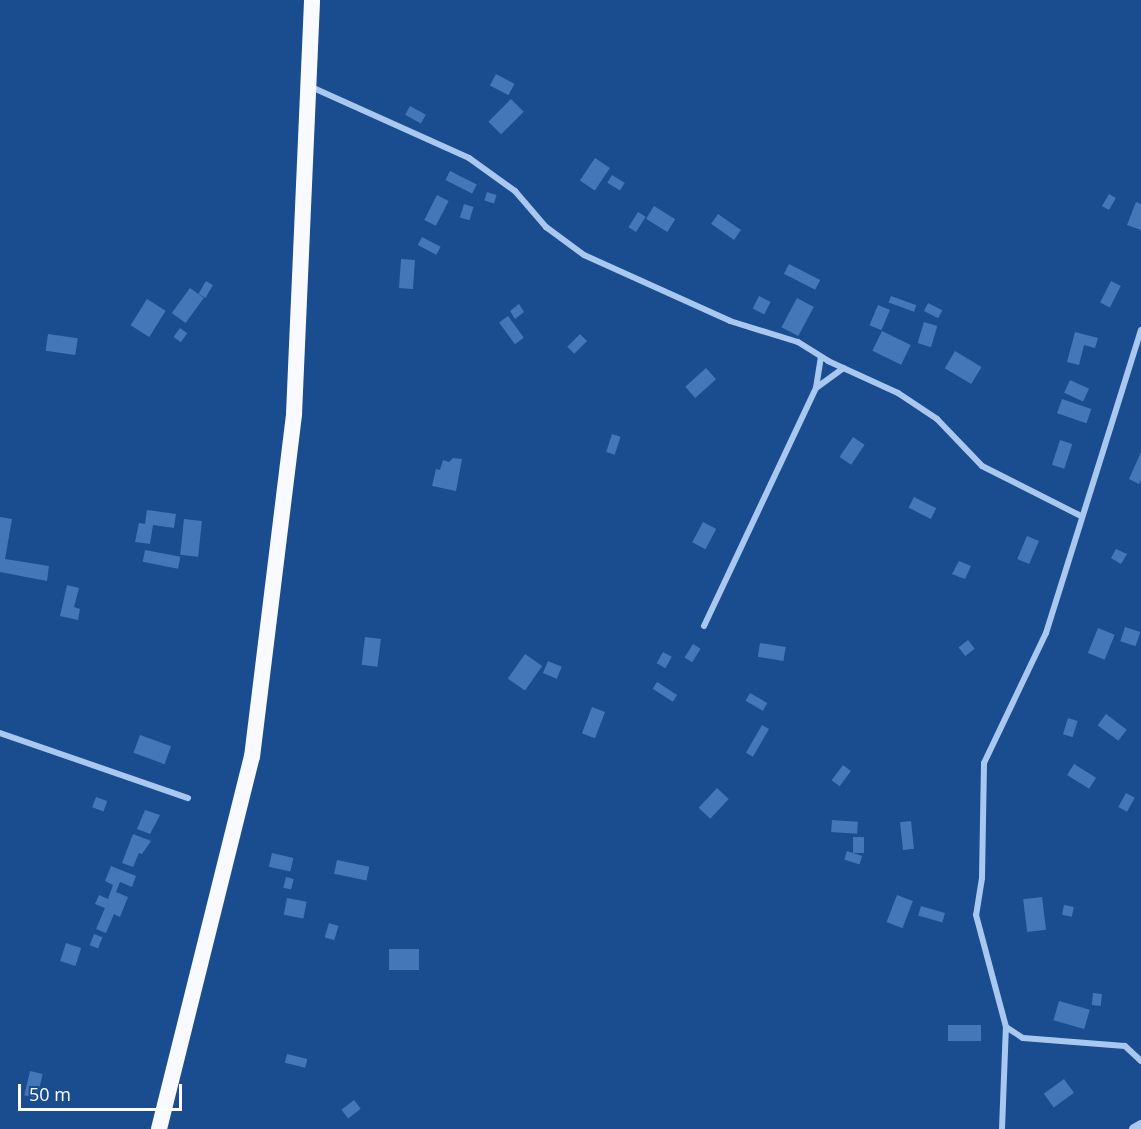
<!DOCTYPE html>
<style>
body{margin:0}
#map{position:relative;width:1141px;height:1129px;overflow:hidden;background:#1a4d90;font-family:"Open Sans",sans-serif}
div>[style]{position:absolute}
.building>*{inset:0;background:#4377b8;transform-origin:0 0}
.minor>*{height:6px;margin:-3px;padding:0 3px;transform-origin:3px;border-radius:3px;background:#a9c8ef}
.tertiary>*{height:10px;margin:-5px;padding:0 5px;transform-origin:5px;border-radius:5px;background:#a9c8ef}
.trunk>*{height:16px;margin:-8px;padding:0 8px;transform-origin:8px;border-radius:8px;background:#f8faff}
span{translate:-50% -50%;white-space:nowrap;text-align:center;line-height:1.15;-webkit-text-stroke:4.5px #1a4d90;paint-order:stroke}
.scale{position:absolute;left:18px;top:1084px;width:164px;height:27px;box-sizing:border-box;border:3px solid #fff;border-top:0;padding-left:8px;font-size:18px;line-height:21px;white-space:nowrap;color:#fff;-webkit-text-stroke:4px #1a4d90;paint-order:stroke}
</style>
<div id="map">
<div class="building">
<div style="left:496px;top:74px;width:21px;height:13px;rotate:28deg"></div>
<div style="left:511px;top:99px;width:18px;height:32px;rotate:45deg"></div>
<div style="left:410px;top:106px;width:18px;height:10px;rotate:29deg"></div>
<div style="left:595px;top:158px;width:18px;height:27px;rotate:34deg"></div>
<div style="left:450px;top:171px;width:30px;height:10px;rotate:27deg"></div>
<div style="left:612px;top:175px;width:15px;height:9px;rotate:32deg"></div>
<div style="left:487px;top:192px;width:10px;height:9px;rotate:17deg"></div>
<div style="left:1109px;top:194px;width:8px;height:14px;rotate:30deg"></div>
<div style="left:437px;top:195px;width:13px;height:28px;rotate:27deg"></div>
<div style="clip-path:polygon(1136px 202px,1141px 204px,1141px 230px,1127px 225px)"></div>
<div style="left:464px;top:204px;width:10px;height:14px;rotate:17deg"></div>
<div style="left:654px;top:206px;width:25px;height:15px;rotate:32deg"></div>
<div style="left:638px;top:212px;width:9px;height:18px;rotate:32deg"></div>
<div style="left:718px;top:214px;width:28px;height:12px;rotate:35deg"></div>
<div style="left:422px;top:237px;width:21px;height:9px;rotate:28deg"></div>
<div style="left:401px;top:259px;width:14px;height:29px;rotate:4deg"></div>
<div style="left:789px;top:264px;width:35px;height:11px;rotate:27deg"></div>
<div style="left:206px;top:281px;width:8px;height:15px;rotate:30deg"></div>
<div style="left:1111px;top:281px;width:11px;height:24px;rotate:27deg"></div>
<div style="left:190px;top:288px;width:17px;height:31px;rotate:36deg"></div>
<div style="left:759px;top:296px;width:13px;height:14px;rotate:27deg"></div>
<div style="left:891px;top:296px;width:27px;height:7px;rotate:20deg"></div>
<div style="left:797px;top:298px;width:19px;height:33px;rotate:28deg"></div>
<div style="left:147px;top:299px;width:22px;height:31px;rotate:32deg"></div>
<div style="left:928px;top:303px;width:16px;height:9px;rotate:27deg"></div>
<div style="clip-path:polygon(519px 304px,524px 312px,515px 319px,510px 311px)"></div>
<div style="left:878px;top:305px;width:13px;height:22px;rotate:23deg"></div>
<div style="left:508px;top:316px;width:27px;height:11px;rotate:54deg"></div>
<div style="left:924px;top:322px;width:14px;height:22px;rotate:17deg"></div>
<div style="left:180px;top:328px;width:9px;height:11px;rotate:36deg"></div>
<div style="left:882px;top:331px;width:32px;height:22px;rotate:26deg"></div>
<div style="clip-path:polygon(1075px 332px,1098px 338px,1095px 348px,1084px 345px,1079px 365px,1067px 362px)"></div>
<div style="left:48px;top:334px;width:30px;height:17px;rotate:8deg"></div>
<div style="left:580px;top:334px;width:10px;height:18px;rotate:45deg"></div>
<div style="left:955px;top:351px;width:31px;height:20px;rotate:31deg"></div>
<div style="left:706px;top:368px;width:15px;height:28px;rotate:48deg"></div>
<div style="left:1070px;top:380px;width:21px;height:14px;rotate:25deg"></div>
<div style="left:1062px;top:399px;width:31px;height:15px;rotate:19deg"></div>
<div style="left:612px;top:434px;width:9px;height:19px;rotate:18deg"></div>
<div style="left:853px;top:437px;width:14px;height:24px;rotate:34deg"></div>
<div style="left:1060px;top:440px;width:13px;height:26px;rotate:18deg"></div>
<div style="clip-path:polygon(1141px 452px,1141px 480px,1139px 484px,1129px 479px)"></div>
<div style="clip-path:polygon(453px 458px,462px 459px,456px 491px,432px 486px,436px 469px,440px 470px,443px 460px,449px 462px)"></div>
<div style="left:914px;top:497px;width:25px;height:12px;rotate:27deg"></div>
<div style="clip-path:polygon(147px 510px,176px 514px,174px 528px,153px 525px,150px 544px,135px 542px,139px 523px,145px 524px)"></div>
<div style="clip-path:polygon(0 517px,12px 519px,5px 559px,49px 566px,47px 581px,0 572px)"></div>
<div style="left:184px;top:519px;width:18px;height:36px;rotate:6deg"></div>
<div style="left:703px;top:522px;width:15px;height:23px;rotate:28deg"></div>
<div style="left:1027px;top:536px;width:13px;height:25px;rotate:23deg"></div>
<div style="clip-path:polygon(1116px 549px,1127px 554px,1121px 564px,1111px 558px)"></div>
<div style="left:145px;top:550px;width:36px;height:12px;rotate:11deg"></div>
<div style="clip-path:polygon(959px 561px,971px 566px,965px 579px,952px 574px)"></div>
<div style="clip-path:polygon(67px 585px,79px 588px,74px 607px,80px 609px,78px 620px,60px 616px)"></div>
<div style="left:1125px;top:627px;width:16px;height:15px;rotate:18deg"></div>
<div style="left:1098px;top:628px;width:18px;height:27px;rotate:22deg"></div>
<div style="left:365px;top:637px;width:16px;height:28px;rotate:7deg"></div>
<div style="left:968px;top:640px;width:11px;height:12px;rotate:52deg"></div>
<div style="left:760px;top:643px;width:26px;height:14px;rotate:9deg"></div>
<div style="left:693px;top:644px;width:9px;height:16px;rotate:32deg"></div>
<div style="left:663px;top:652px;width:10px;height:13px;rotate:29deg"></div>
<div style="left:525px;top:654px;width:21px;height:30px;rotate:35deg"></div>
<div style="left:548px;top:661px;width:15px;height:13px;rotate:23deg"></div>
<div style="left:657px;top:682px;width:24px;height:8px;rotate:33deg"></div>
<div style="left:750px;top:693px;width:20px;height:9px;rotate:30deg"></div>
<div style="left:592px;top:707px;width:14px;height:28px;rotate:21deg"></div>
<div style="left:1106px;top:714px;width:26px;height:14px;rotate:37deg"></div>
<div style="left:1068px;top:718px;width:10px;height:17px;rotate:17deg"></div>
<div style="left:762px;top:725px;width:8px;height:32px;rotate:30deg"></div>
<div style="left:140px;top:735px;width:33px;height:19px;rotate:20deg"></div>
<div style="left:1074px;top:764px;width:26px;height:13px;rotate:32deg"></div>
<div style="left:843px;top:765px;width:10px;height:19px;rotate:37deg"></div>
<div style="left:717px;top:788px;width:16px;height:27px;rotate:43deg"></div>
<div style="left:1126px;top:793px;width:10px;height:16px;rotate:29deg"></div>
<div style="left:96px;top:797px;width:12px;height:11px;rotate:20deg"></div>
<div style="clip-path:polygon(145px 810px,160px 815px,150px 834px,137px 829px)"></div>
<div style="left:832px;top:820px;width:26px;height:12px;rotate:4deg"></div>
<div style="left:911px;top:821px;width:28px;height:11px;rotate:84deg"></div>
<div style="clip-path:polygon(133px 834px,151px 841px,142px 854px,139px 853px,133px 867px,122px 863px)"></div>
<div style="left:853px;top:837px;width:11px;height:16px"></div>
<div style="left:847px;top:851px;width:16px;height:9px;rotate:18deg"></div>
<div style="left:272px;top:853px;width:22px;height:14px;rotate:13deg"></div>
<div style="left:337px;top:860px;width:33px;height:14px;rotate:12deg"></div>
<div style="clip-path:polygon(111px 866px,136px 876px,132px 887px,120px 882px,116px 892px,128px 897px,120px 917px,114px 914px,106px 933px,96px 929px,105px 908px,95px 904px,99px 895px,108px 899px,113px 885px,105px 881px)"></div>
<div style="left:286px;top:877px;width:8px;height:11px;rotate:14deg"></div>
<div style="left:897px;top:895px;width:17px;height:29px;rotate:21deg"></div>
<div style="left:1042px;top:897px;width:33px;height:19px;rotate:83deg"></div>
<div style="left:287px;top:898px;width:20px;height:17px;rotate:11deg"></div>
<div style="left:1064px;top:905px;width:10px;height:10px;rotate:11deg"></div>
<div style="left:921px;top:906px;width:25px;height:10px;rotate:16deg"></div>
<div style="left:329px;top:923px;width:10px;height:15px;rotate:17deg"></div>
<div style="left:94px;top:934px;width:9px;height:12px;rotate:21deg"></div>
<div style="left:66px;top:943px;width:16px;height:19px;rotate:18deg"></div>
<div style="left:389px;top:949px;width:30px;height:21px"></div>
<div style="left:1093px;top:993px;width:9px;height:12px;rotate:6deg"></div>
<div style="left:1059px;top:1001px;width:32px;height:20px;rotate:16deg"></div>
<div style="left:981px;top:1025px;width:16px;height:33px;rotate:90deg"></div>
<div style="left:287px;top:1054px;width:21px;height:9px;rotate:14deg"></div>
<div style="left:30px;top:1071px;width:13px;height:25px;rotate:13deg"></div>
<div style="left:1064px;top:1079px;width:17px;height:25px;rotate:54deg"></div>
<div style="left:354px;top:1100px;width:11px;height:16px;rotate:52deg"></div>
</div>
<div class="minor">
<div style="left:309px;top:86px;width:175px;rotate:24.2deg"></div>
<div style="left:469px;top:158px;width:57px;rotate:35.7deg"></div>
<div style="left:515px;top:191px;width:48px;rotate:49.3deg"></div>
<div style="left:546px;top:227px;width:47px;rotate:36.4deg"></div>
<div style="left:584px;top:255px;width:160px;rotate:24.3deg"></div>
<div style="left:730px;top:321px;width:71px;rotate:17.2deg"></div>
<div style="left:798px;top:342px;width:36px;rotate:32deg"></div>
<div style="left:828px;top:361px;width:77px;rotate:24.6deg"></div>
<div style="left:898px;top:393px;width:47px;rotate:33.7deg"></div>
<div style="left:937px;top:419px;width:65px;rotate:46.2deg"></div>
<div style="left:982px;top:466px;width:111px;rotate:26.8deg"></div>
<div style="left:1141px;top:330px;width:318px;rotate:107.4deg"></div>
<div style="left:1046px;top:633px;width:144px;rotate:115.5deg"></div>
<div style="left:984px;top:763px;width:115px;rotate:91deg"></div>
<div style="left:982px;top:878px;width:37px;rotate:99deg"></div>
<div style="left:976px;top:915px;width:116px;rotate:75deg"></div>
<div style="left:1006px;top:1027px;width:20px;rotate:33deg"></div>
<div style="left:1023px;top:1038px;width:102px;rotate:4.5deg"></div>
<div style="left:1125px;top:1046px;width:22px;rotate:43deg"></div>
<div style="left:816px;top:388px;width:34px;rotate:-36deg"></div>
<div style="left:704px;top:626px;width:263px;rotate:-64.8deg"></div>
<div style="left:816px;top:388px;width:31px;rotate:-81deg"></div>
<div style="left:0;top:733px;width:199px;rotate:19.1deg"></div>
<div style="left:1002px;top:1129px;width:102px;rotate:-87.8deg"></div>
</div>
<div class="tertiary">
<div style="left:1134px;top:1129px;width:8px;rotate:-30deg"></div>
</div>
<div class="trunk">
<div style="left:159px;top:1129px;width:383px;rotate:-76deg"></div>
<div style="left:252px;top:757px;width:346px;rotate:-83deg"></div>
<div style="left:294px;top:414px;width:414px;rotate:-87.5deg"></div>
</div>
<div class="scale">50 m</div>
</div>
